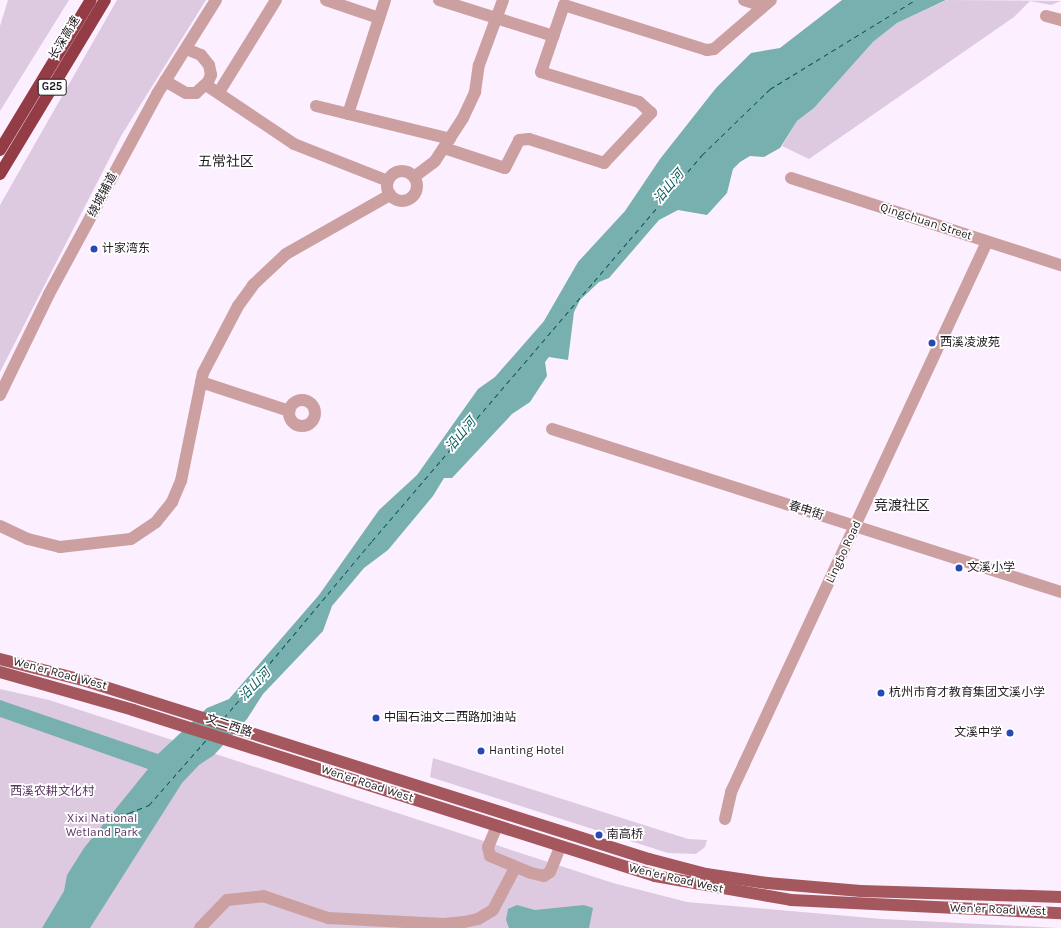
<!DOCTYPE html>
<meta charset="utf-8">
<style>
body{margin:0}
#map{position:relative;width:1061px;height:928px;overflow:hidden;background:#fcefff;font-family:Karla,"Noto Sans SC",sans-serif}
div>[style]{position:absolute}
.green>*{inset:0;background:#ddcae1}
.water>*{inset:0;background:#78b0af}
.ferry>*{height:1px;margin-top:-0.5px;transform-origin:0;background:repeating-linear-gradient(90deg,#035859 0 5px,transparent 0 9px)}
.minor>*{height:12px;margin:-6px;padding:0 6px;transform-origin:6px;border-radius:6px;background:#cca0a1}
.minor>.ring{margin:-6px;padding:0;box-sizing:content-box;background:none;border:12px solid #cca0a1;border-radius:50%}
.major>*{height:12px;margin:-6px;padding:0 6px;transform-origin:6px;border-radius:6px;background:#a4585e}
.highway>*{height:12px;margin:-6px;padding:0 6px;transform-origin:6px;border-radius:6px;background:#943c46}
.dots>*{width:11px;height:11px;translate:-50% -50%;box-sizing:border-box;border:2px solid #fff;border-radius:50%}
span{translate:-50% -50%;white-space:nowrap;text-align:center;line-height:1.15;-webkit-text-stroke:3.5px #fff;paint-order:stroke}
.shield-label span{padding:1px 3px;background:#fff;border:1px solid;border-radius:3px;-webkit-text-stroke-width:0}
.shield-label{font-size:11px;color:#1f1920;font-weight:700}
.street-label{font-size:12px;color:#1f1920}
.poi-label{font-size:12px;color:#1f1920}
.left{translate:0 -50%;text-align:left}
.right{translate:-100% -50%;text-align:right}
.park-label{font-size:12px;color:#5b3563}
.water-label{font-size:13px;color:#035859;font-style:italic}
.quarter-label{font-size:14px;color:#1f1920}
</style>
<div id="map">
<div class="green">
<div style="clip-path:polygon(8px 0,69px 0,0 111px,0 26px)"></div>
<div style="clip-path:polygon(117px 0,206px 0,121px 136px,0 372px,0 205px)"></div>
<div style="clip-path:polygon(947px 0,1061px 1px,1051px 5px,1030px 1px,1014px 17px,809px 159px,782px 146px,797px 121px,814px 108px,873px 42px,897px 23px)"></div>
<div style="clip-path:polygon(0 689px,49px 700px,613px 883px,687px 902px,882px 919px,1059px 928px,0 928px)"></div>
<div style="clip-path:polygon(433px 758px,688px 839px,707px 840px,705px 847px,696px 854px,668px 853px,430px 777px)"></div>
</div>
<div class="water">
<div style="clip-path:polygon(842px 0,946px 0,897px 23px,873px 42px,814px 108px,797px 121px,780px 148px,764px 157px,750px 156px,740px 162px,733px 169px,727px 193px,707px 215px,678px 210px,659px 220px,609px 278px,599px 282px,580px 300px,574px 312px,568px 360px,549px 357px,545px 362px,547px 376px,530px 402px,512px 414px,452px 478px,444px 478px,433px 496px,388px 550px,364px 568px,332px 606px,323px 631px,263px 694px,247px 719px,214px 755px,199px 765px,182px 783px,90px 928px,42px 928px,64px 891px,67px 875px,84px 848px,148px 769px,0 717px,0 700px,158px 754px,207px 708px,229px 699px,319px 595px,379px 510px,417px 475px,478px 389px,495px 377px,544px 321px,578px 262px,625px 211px,660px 159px,716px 88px,751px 53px,780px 48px)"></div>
<div style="clip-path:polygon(517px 905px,535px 910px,584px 905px,593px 908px,589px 928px,509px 928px,506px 920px,508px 909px)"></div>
</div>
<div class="ferry">
<div style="left:224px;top:718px;width:231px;rotate:-50.1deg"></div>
<div style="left:372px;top:541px;width:508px;rotate:-49.47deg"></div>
<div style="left:702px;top:155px;width:95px;rotate:-44.1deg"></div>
<div style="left:770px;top:89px;width:170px;rotate:-31.5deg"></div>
<div style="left:109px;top:815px;width:20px;rotate:-6deg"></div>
<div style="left:129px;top:813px;width:22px;rotate:-22deg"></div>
<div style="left:149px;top:805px;width:88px;rotate:-48.7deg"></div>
</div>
<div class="minor">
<div style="left:326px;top:0;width:56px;rotate:18.8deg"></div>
<div style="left:439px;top:0;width:120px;rotate:17.5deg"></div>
<div style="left:744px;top:0;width:19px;rotate:18deg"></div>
<div style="left:1046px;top:16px;width:16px;rotate:15deg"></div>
<div style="left:165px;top:81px;width:24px;rotate:30deg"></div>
<div style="left:186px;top:93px;width:10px"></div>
<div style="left:196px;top:93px;width:16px;rotate:-43deg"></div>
<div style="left:208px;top:82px;width:8px;rotate:-67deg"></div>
<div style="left:211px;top:75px;width:10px;rotate:-101deg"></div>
<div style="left:209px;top:65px;width:13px;rotate:-129deg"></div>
<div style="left:201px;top:55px;width:16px;rotate:-158deg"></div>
<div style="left:206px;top:85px;width:106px;rotate:33.8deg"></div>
<div style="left:294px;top:144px;width:101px;rotate:21.5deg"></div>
<div style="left:219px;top:92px;width:108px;rotate:-58.2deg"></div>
<div style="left:316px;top:106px;width:138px;rotate:13.8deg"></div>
<div style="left:348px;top:114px;width:120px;rotate:-72deg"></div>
<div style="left:444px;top:148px;width:64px;rotate:18.2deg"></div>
<div style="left:505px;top:168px;width:31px;rotate:-63deg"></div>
<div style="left:519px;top:140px;width:10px;rotate:-6deg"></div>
<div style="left:529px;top:139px;width:79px;rotate:17.7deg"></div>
<div style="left:604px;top:163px;width:69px;rotate:-46.8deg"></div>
<div style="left:651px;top:113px;width:16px;rotate:-137deg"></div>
<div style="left:639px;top:102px;width:102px;rotate:-163deg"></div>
<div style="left:541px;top:72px;width:71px;rotate:-71.1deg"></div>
<div style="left:564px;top:5px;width:150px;rotate:17.5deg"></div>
<div style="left:707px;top:50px;width:7px;rotate:-8deg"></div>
<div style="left:714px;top:49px;width:75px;rotate:-40.7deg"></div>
<div class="ring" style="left:387px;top:171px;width:18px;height:18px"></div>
<div style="left:414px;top:177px;width:26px;rotate:-37deg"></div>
<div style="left:435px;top:161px;width:51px;rotate:-56.9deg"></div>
<div style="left:463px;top:118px;width:29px;rotate:-65deg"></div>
<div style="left:475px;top:92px;width:27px;rotate:-82deg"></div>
<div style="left:479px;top:65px;width:69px;rotate:-69.7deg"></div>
<div style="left:791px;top:178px;width:284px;rotate:17.9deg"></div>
<div style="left:201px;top:382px;width:93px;rotate:18.2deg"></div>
<div style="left:0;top:395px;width:112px;rotate:-64.1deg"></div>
<div style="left:49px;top:294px;width:227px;rotate:-61.6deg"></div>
<div style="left:157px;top:94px;width:111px;rotate:-57.9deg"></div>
<div class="ring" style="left:289px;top:400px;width:14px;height:14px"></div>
<div style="left:552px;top:429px;width:534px;rotate:17.76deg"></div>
<div style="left:0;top:526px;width:31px;rotate:25deg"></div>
<div style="left:28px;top:539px;width:33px;rotate:14deg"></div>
<div style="left:60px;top:547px;width:71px;rotate:-6.4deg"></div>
<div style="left:131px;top:539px;width:30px;rotate:-34deg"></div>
<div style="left:156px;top:522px;width:26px;rotate:-51deg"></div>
<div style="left:172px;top:502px;width:23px;rotate:-67deg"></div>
<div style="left:181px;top:481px;width:110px;rotate:-78.5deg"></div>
<div style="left:203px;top:373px;width:76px;rotate:-62.4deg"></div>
<div style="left:238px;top:306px;width:26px;rotate:-54deg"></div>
<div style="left:253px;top:285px;width:45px;rotate:-43.2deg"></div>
<div style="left:286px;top:254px;width:120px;rotate:-29.6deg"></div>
<div style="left:725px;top:819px;width:28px;rotate:-77deg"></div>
<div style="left:731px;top:792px;width:31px;rotate:-65deg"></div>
<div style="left:744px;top:764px;width:576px;rotate:-65.04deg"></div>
<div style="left:497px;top:826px;width:23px;rotate:113deg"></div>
<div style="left:488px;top:847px;width:9px;rotate:77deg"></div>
<div style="left:490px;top:856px;width:44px;rotate:22.5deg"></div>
<div style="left:531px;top:873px;width:13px;rotate:13deg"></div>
<div style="left:544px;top:876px;width:7px;rotate:-34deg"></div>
<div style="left:550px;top:872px;width:27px;rotate:-68deg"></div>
<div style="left:200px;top:928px;width:39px;rotate:-46deg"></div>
<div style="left:227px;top:900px;width:36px;rotate:-6deg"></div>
<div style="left:263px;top:896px;width:69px;rotate:18.7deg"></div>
<div style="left:328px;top:918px;width:116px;rotate:3deg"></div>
<div style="left:444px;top:924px;width:20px;rotate:-6deg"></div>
<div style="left:464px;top:922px;width:14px;rotate:-12deg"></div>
<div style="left:478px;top:919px;width:17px;rotate:-31deg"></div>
<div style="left:493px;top:910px;width:47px;rotate:-62.4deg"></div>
</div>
<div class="major">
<div style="left:0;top:659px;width:89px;rotate:14.3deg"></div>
<div style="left:86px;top:681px;width:590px;rotate:17.55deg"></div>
<div style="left:649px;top:859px;width:59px;rotate:14.7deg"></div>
<div style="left:706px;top:874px;width:62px;rotate:8.4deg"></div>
<div style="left:767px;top:883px;width:94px;rotate:4.9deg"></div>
<div style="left:861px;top:891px;width:200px;rotate:1.7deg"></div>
<div style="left:0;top:672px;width:138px;rotate:15.9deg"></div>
<div style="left:133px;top:710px;width:548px;rotate:17.64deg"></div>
<div style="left:655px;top:876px;width:138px;rotate:10deg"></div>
<div style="left:791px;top:900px;width:270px;rotate:2.8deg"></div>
</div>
<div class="highway">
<div style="left:0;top:150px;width:175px;rotate:-58.8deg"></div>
<div style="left:0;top:174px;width:203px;rotate:-58.9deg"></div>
</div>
<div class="dots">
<div style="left:94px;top:249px;background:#2749b8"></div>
<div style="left:932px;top:343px;background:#2749b8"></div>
<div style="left:959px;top:568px;background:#2749b8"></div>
<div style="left:881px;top:693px;background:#2749b8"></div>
<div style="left:376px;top:718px;background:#2749b8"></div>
<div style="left:1010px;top:733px;background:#2749b8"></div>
<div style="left:481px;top:751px;background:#2749b8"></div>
<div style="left:599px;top:835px;background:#2749b8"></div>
</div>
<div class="shield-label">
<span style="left:52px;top:87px">G25</span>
</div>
<div class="street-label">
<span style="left:65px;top:38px;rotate:-59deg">长深高速</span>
<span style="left:103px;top:195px;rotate:-62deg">绕城辅道</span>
<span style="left:926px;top:222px;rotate:18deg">Qingchuan Street</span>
<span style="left:806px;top:511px;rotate:18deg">春申街</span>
<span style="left:844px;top:552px;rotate:-65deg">Lingbo Road</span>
<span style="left:60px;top:674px;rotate:15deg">Wen'er Road West</span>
<span style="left:229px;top:726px;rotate:18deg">文二西路</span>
<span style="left:367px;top:784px;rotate:18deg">Wen'er Road West</span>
<span style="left:676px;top:879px;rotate:13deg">Wen'er Road West</span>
<span style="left:998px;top:910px;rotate:2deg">Wen'er Road West</span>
</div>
<div class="poi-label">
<span class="left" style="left:102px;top:249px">计家湾东</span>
<span class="left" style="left:940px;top:343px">西溪凌波苑</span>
<span class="left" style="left:967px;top:568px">文溪小学</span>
<span class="left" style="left:889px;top:693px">杭州市育才教育集团文溪小学</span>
<span class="left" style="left:384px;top:718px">中国石油文二西路加油站</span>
<span class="right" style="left:1002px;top:733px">文溪中学</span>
<span class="left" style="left:489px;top:751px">Hanting Hotel</span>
<span class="left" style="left:607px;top:835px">南高桥</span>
</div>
<div class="park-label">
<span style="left:52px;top:792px">西溪农耕文化村</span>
<span style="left:102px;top:826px">Xixi National<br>Wetland Park</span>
</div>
<div class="water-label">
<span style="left:669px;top:187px;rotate:-50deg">沿山河</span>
<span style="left:461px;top:435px;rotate:-50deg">沿山河</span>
<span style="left:255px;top:685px;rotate:-46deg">沿山河</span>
</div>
<div class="quarter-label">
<span style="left:226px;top:162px">五常社区</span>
<span style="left:902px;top:506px">竞渡社区</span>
</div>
</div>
